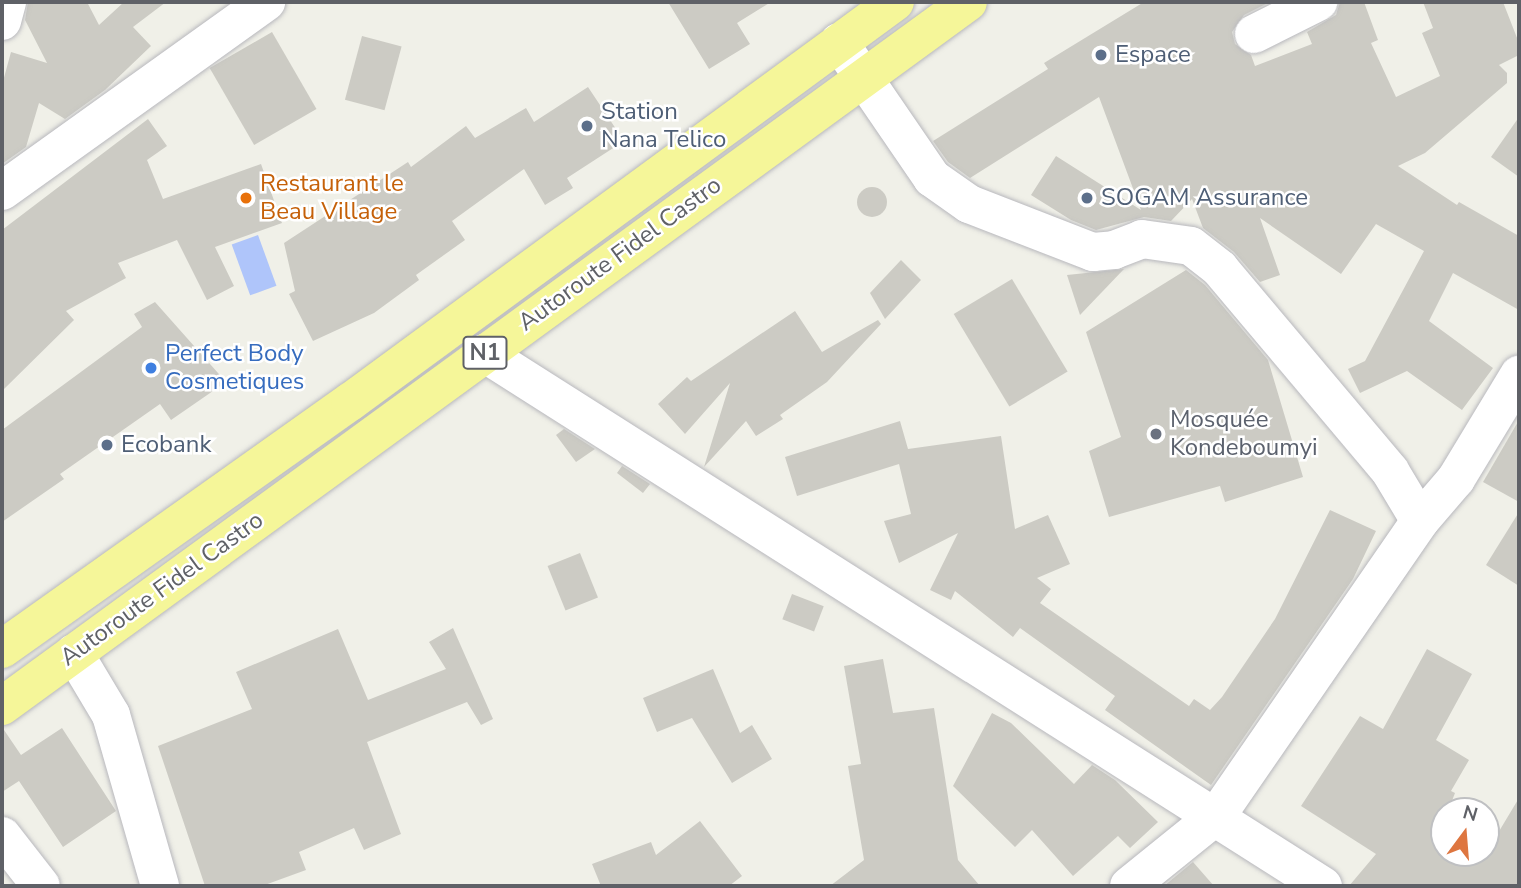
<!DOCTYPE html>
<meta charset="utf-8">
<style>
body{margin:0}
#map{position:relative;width:1521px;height:888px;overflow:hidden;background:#f0f0e8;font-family:"Nunito Sans",sans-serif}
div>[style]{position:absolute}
.water>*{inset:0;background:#afc5fa;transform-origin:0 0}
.building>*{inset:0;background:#cccbc4;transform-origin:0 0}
.round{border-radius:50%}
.roads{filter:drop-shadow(0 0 2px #b8b8bd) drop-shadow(0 0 2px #b8b8bd)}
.minor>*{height:38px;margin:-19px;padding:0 19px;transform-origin:19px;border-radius:19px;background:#fff}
.highway>*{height:38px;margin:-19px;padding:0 19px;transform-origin:19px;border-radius:19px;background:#f5f699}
.dots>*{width:19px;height:19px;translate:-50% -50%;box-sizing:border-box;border:4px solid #fff;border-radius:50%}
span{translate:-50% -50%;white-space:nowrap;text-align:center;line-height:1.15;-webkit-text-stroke:5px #fff;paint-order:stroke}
.shield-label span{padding:2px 5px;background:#fff;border:2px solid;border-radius:5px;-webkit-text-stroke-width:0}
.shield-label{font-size:23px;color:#5f6167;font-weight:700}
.service-label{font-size:24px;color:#4e5e75}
.left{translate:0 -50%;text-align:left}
.food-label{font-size:24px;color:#c56008}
.street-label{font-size:24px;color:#5f6167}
.shop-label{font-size:24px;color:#366cbe}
.worship-label{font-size:24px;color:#5b616d}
.frame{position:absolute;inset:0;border:4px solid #5f6167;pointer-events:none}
.north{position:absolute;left:1430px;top:797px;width:70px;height:70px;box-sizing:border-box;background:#fff;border:2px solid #bfc0c2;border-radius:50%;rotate:16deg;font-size:19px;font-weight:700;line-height:28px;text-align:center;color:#5f6167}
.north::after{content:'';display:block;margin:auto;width:24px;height:32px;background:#de7640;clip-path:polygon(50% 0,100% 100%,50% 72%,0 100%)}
</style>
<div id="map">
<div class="water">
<div style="left:258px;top:235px;width:54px;height:28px;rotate:70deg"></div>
</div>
<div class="building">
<div style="clip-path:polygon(28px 2px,87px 2px,99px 25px,124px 2px,166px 2px,133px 27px,151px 46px,105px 90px,65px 119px,39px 103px,26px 147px,2px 164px,2px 85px,11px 52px,47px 63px,25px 20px)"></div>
<div style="clip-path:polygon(668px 2px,771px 2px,737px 23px,750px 44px,709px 69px)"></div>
<div style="clip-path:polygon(1144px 2px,1270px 2px,1244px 15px,1232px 32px,1235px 44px,1251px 55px,1255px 66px,1312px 44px,1307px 32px,1336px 15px,1340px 2px,1364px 2px,1378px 40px,1371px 43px,1396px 97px,1440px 76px,1422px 33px,1433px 28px,1423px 2px,1503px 2px,1519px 43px,1519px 55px,1499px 65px,1507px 73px,1507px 83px,1425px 153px,1398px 166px,1457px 205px,1459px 202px,1519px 236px,1519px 310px,1453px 273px,1429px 321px,1493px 368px,1462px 410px,1407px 371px,1360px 393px,1348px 369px,1365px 361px,1424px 251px,1376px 224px,1341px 274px,1260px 218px,1280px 275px,1260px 282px,1234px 252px,1203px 228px,1192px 199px,1171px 221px,1144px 217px,1096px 230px,1071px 220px,1031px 195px,1056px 156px,1141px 210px,1099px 97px,970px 178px,948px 162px,933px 141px,1048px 69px,1044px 63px)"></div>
<div style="left:272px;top:32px;width:89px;height:72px;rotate:60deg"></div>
<div style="left:362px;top:36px;width:41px;height:66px;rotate:15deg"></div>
<div style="clip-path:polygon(588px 87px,624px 141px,567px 178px,573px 188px,545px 205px,524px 169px,452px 221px,465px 240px,416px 275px,419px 280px,374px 313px,313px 341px,289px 294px,295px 291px,284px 243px,408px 162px,411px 167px,466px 126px,475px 138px,526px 108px,534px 122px)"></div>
<div style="clip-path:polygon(1519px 117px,1519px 177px,1491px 157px)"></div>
<div style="clip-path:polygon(148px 119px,167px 146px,147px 160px,163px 199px,261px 164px,282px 223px,215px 247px,234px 286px,207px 300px,177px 240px,118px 263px,126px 278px,66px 311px,74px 320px,2px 391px,2px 230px)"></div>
<div class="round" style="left:857px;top:187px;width:30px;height:30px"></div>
<div style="clip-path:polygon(901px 260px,921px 280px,885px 319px,870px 293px)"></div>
<div style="clip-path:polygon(1124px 269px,1080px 315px,1067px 275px)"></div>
<div style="clip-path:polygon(1186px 270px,1205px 285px,1268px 360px,1303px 477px,1225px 502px,1220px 486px,1109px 517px,1089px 451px,1121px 437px,1086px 332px)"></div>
<div style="left:1012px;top:279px;width:108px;height:68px;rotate:59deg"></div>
<div style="clip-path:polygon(155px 302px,226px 382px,171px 420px,160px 404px,60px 474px,64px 479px,2px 522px,2px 430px,142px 327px,134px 314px)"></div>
<div style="clip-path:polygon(795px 311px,822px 352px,878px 320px,881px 324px,827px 382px,780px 415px,783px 419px,756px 436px,746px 421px,704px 467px,730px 383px,685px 434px,658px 404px,687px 377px,691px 381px)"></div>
<div style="clip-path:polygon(1519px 420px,1519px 502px,1483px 482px)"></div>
<div style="clip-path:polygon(900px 421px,908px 449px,1001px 436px,1015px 529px,1048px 515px,1070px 564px,1037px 578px,1051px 589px,1040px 603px,1189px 706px,1194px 699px,1210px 710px,1222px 697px,1275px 619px,1330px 510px,1376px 531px,1353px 579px,1211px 785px,1105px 710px,1115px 696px,1020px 628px,1013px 637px,955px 591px,951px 600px,930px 590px,958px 533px,899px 563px,884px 521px,911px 514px,899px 464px,797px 496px,785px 457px)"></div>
<div style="clip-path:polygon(564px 429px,595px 449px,576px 462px,556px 435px)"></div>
<div style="clip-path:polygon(622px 466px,650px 484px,643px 493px,617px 473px)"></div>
<div style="clip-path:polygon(1519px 512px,1519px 586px,1486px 565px)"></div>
<div style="left:580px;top:553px;width:48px;height:35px;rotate:68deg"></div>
<div style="left:792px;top:594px;width:34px;height:27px;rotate:21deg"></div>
<div style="clip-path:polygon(453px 628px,493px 719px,481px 725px,467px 702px,367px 742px,401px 834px,364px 850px,354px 828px,299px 852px,306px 870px,262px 886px,205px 886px,158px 746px,252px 709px,236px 672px,338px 629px,368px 700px,446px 669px,429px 642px)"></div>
<div style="clip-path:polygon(1427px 649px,1472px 674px,1436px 740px,1469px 760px,1451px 791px,1455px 793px,1448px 811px,1444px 811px,1444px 853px,1486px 853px,1486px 833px,1495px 838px,1519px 798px,1519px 886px,1349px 886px,1376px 854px,1301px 806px,1360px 716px,1383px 729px)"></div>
<div style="clip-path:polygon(883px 659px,893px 713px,934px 708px,958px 860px,980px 886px,830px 886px,864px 860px,848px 766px,861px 764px,844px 666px)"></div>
<div style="clip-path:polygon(713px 669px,740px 733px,752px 725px,772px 759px,732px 783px,692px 718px,657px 732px,643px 698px)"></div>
<div style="clip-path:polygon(992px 713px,1011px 723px,1074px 784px,1092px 765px,1115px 780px,1158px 822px,1130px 848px,1118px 836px,1073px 876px,1032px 830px,1015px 847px,953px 786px)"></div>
<div style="clip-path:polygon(2px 727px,21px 755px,62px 728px,116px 811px,63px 847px,19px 781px,2px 792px)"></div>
<div style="clip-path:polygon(700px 821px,742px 876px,729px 886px,601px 886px,592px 864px,651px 842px,656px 855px)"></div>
<div style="clip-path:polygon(1193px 862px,1214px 886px,1164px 886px)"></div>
</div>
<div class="roads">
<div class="minor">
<div style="left:2px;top:21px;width:20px;rotate:-75deg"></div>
<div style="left:1254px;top:34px;width:72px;rotate:-26.6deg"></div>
<div style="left:839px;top:42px;width:165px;rotate:55.6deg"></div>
<div style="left:932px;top:178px;width:45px;rotate:35.1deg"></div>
<div style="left:969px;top:204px;width:133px;rotate:21.2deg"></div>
<div style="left:1093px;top:252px;width:21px;rotate:-5deg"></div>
<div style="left:1114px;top:250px;width:30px;rotate:-21deg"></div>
<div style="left:1142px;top:239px;width:49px;rotate:8.1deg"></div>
<div style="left:1191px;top:246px;width:37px;rotate:38deg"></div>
<div style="left:1220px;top:269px;width:264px;rotate:49.9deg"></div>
<div style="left:1390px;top:471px;width:58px;rotate:59deg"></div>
<div style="left:1420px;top:521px;width:357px;rotate:124.6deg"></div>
<div style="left:1217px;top:815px;width:113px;rotate:141.1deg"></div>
<div style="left:2px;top:191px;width:325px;rotate:-35.6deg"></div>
<div style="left:484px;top:353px;width:994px;rotate:32.43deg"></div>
<div style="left:1420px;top:521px;width:55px;rotate:-49.4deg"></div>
<div style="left:1456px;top:479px;width:122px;rotate:-58.8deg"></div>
<div style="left:74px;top:653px;width:72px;rotate:59.2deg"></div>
<div style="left:111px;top:715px;width:178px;rotate:74deg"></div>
<div style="left:2px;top:836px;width:63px;rotate:52deg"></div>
</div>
<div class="highway">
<div style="left:2px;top:649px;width:427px;rotate:-35.4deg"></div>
<div style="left:350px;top:402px;width:676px;rotate:-36.28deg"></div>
<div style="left:2px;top:706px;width:1195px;rotate:-36.08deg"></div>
</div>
</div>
<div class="dots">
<div style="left:1101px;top:55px;background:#5c6f8a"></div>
<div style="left:587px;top:126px;background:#5c6f8a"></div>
<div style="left:246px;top:198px;background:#e8710a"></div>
<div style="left:1087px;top:198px;background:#5c6f8a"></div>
<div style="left:151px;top:368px;background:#3f7fe0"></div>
<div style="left:1156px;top:434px;background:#6b7280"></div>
<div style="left:107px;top:445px;background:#5c6f8a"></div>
</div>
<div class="shield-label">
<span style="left:485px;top:353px">N1</span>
</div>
<div class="service-label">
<span class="left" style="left:1115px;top:55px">Espace</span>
<span class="left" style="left:601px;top:126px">Station<br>Nana Telico</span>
<span class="left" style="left:1101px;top:198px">SOGAM Assurance</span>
<span class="left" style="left:121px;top:445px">Ecobank</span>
</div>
<div class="food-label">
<span class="left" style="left:260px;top:198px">Restaurant le<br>Beau Village</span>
</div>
<div class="street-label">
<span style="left:620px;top:254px;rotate:-36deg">Autoroute Fidel Castro</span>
<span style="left:162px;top:589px;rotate:-36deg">Autoroute Fidel Castro</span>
</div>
<div class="shop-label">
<span class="left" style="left:165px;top:368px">Perfect Body<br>Cosmetiques</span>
</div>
<div class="worship-label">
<span class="left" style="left:1170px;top:434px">Mosquée<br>Kondeboumyi</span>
</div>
<div class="frame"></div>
<div class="north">N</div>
</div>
